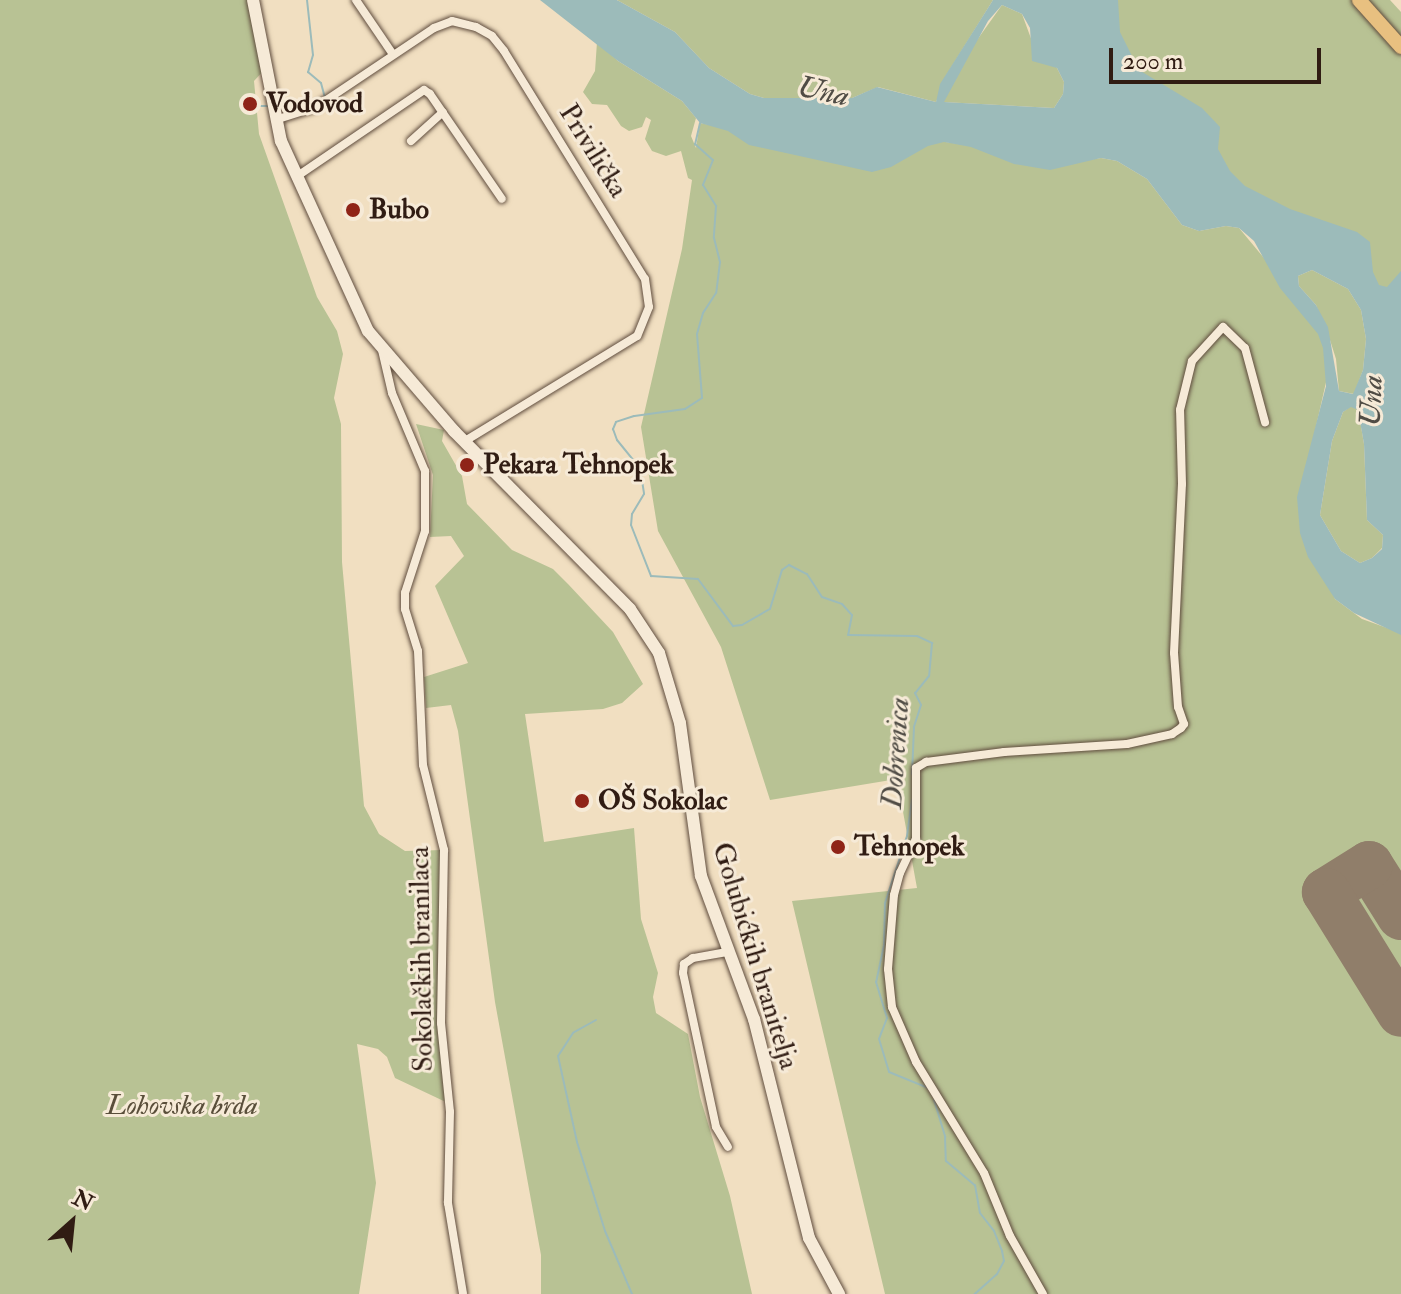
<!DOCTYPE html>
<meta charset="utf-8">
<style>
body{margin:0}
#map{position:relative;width:1401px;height:1294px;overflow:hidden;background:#f1dfc1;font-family:"IM FELL Double Pica",serif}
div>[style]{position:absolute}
.green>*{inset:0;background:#b8c294}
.water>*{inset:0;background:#9cbbba}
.stream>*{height:2px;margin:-1px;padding:0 1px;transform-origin:1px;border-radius:1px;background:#9cbbba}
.runway>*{height:48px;margin:-24px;padding:0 24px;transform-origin:24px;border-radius:24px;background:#907e6a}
.roads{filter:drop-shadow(0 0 2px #604d3e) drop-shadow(0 0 2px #604d3e)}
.street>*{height:8px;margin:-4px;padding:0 4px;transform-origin:4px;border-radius:4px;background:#f6ead7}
.secondary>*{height:12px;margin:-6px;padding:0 6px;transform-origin:6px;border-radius:6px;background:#f6ead7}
.primary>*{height:14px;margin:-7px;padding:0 7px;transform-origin:7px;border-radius:7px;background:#e8c080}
.dots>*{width:22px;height:22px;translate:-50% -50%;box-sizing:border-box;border:4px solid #f6ead7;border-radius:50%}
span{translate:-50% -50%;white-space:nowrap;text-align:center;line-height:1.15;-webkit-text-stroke:6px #f6ead7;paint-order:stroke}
.poi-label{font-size:28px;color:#301c13;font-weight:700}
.left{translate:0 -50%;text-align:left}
.street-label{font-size:28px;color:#301c13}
.park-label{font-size:28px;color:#594e3a;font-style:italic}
.water-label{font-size:30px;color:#504c45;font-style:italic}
.north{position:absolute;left:32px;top:1182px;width:80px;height:80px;-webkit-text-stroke:6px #f6ead7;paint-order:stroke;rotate:27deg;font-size:22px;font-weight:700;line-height:32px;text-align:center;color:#301c13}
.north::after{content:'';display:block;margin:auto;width:28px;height:36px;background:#301c13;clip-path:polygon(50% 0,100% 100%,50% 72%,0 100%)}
.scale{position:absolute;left:1109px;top:48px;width:212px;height:36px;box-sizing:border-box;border:4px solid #301c13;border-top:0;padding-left:10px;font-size:24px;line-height:28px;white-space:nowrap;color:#301c13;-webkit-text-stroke:6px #f6ead7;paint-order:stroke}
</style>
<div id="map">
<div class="green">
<div style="clip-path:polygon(0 0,253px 0,267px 67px,254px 81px,259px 134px,317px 297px,337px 331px,343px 354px,334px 398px,341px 424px,342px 562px,364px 806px,379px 834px,405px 851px,444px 850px,442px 1004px,450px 1104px,395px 1078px,387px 1057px,378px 1049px,357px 1044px,376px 1183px,359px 1294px,0 1294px)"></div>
<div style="clip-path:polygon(617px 0,993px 0,947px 74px,936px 102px,878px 87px,852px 98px,764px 98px,750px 94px,709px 68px,675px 32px)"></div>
<div style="clip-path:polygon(1112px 0,1390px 0,1401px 12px,1401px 279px,1381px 295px,1243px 187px,1123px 61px)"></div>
<div style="clip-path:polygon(1002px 5px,1022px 14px,1033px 44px,1057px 68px,1064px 82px,1063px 94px,1054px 108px,943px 102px,972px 47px)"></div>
<div style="clip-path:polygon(597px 42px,618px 61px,682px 101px,696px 118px,691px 136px,696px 148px,700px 123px,830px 149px,917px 138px,1081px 161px,1101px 158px,1117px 161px,1147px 179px,1182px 225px,1199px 231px,1226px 226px,1239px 228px,1303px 305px,1322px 337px,1329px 369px,1298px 506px,1335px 599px,1362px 619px,1401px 633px,1401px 1294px,885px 1294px,792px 901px,917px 888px,897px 779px,770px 800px,721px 647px,658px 531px,641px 427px,682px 249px,692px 180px,688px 178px,681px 151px,666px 156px,652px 151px,645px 139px,651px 120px,646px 117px,642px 127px,629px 131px,621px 126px,607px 105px,592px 104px,583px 92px,595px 71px)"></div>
<div style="clip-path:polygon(1312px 270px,1348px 289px,1361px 310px,1366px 339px,1363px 370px,1354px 394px,1339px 391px,1336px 359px,1330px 340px,1316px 305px,1299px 286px,1298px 276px)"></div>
<div style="clip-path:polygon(1351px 406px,1358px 409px,1364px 444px,1367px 520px,1383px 535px,1382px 548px,1372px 558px,1360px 563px,1341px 551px,1320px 515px,1332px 441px,1343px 412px)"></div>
<div style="clip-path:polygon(416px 424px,444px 430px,442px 441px,462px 476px,467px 504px,512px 550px,553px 569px,568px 584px,613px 632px,643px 684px,622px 703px,603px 709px,525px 714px,544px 842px,634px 828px,641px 919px,658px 973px,653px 997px,656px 1013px,688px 1034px,700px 1097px,730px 1196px,752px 1294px,541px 1294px,541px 1255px,495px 1002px,458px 731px,451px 705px,426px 708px,424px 677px,468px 663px,435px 586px,464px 556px,451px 536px,430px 537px,433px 475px)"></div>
</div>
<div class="water">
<div style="clip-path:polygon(evenodd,540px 0,617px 0,675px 32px,709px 68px,750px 94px,764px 98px,852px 98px,877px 87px,936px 102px,940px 84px,993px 0,1118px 0,1120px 32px,1139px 70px,1202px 108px,1220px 127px,1218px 149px,1230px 171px,1245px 186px,1290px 209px,1357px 232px,1370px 242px,1373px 272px,1379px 285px,1387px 287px,1401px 271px,1401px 635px,1354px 613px,1335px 599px,1308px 557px,1300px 533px,1297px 497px,1326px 386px,1323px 348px,1318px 334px,1280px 288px,1254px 241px,1239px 228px,1226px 226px,1199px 231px,1182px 225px,1147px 179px,1117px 161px,1101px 158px,1050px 170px,1014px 164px,971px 147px,944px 142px,928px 146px,891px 167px,872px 172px,749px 145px,728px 131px,700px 123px,682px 101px,618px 61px,540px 0,1002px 5px,1022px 14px,1030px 28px,1032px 61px,1057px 68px,1064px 82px,1063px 94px,1054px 108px,944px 102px,988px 21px,1002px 5px,540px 0,1312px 270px,1348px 289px,1361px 310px,1366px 339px,1363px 370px,1353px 394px,1339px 391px,1328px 327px,1316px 305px,1299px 286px,1298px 276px,1312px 270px,540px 0,1351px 407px,1358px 410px,1364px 444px,1367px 520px,1383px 535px,1382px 549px,1372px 558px,1360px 563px,1341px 551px,1320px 515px,1332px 441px,1343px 412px,1351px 407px)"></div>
</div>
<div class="stream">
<div style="left:307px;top:0;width:55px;rotate:83.8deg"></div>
<div style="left:313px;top:55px;width:18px;rotate:106deg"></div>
<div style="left:308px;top:72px;width:17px;rotate:40deg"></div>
<div style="left:321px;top:83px;width:16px;rotate:75deg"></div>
<div style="left:257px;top:106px;width:11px"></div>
<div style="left:278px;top:106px;width:38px;rotate:-6deg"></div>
<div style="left:700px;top:123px;width:22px;rotate:103deg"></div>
<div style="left:695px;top:144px;width:24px;rotate:42deg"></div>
<div style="left:713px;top:160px;width:27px;rotate:112deg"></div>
<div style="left:703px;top:185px;width:25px;rotate:58deg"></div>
<div style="left:716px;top:206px;width:32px;rotate:94deg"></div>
<div style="left:714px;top:238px;width:25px;rotate:76deg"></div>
<div style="left:720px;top:262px;width:31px;rotate:97deg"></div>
<div style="left:716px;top:293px;width:24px;rotate:123deg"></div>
<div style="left:703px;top:313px;width:22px;rotate:106deg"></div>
<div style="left:697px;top:334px;width:64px;rotate:85.5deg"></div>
<div style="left:702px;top:398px;width:20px;rotate:147deg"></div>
<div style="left:685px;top:409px;width:51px;rotate:172.2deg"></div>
<div style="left:634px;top:416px;width:19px;rotate:162deg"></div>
<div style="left:616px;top:422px;width:8px;rotate:113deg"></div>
<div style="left:613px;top:429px;width:12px;rotate:70deg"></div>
<div style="left:617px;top:440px;width:36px;rotate:51deg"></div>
<div style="left:640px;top:468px;width:26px;rotate:81deg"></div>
<div style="left:644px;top:494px;width:23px;rotate:121deg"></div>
<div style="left:632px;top:514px;width:11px;rotate:95deg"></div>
<div style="left:631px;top:525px;width:55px;rotate:68.6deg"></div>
<div style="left:651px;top:576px;width:47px;rotate:3.7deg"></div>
<div style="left:698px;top:579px;width:59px;rotate:53.3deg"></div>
<div style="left:733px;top:626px;width:9px;rotate:-6deg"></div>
<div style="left:742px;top:625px;width:32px;rotate:-30deg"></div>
<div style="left:770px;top:609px;width:41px;rotate:-72.9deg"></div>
<div style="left:782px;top:570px;width:9px;rotate:-36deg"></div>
<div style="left:789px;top:565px;width:20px;rotate:27deg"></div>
<div style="left:807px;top:574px;width:27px;rotate:57deg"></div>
<div style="left:822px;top:597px;width:21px;rotate:19deg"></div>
<div style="left:842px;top:604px;width:15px;rotate:48deg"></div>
<div style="left:852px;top:615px;width:20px;rotate:101deg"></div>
<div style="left:848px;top:635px;width:69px;rotate:0.8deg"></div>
<div style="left:917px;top:636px;width:17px;rotate:25deg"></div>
<div style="left:932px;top:643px;width:33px;rotate:95deg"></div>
<div style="left:929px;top:676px;width:22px;rotate:129deg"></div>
<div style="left:915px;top:693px;width:13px;rotate:63deg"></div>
<div style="left:921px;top:705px;width:23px;rotate:108deg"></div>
<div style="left:914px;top:727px;width:47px;rotate:92.4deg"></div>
<div style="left:912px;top:800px;width:36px;rotate:98deg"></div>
<div style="left:907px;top:836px;width:71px;rotate:108.2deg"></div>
<div style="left:885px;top:903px;width:42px;rotate:91.4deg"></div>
<div style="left:884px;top:945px;width:38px;rotate:102deg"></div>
<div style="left:876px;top:982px;width:38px;rotate:73deg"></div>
<div style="left:887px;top:1018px;width:22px;rotate:111deg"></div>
<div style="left:879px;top:1039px;width:34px;rotate:73deg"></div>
<div style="left:889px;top:1072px;width:42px;rotate:22.3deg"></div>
<div style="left:596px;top:1020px;width:26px;rotate:151deg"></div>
<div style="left:573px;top:1033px;width:27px;rotate:123deg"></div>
<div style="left:558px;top:1056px;width:88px;rotate:77.5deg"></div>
<div style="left:577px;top:1142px;width:93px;rotate:72.5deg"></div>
<div style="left:605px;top:1231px;width:69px;rotate:66.8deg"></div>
<div style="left:934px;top:1100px;width:39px;rotate:73deg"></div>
<div style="left:945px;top:1137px;width:24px;rotate:88deg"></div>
<div style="left:946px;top:1161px;width:38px;rotate:40deg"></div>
<div style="left:975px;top:1185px;width:28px;rotate:80deg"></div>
<div style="left:980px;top:1213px;width:23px;rotate:52deg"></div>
<div style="left:994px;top:1231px;width:22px;rotate:68deg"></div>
<div style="left:1002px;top:1251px;width:10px;rotate:79deg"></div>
<div style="left:1004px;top:1261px;width:15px;rotate:118deg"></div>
<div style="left:997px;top:1274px;width:30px;rotate:138deg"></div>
</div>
<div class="runway">
<div style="left:1401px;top:916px;width:60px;rotate:-122.1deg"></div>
<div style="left:1369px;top:865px;width:51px;rotate:147.9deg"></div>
<div style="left:1326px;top:892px;width:142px;rotate:58.2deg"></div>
</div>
<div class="roads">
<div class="street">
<div style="left:356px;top:0;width:64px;rotate:55.8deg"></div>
<div style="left:275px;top:120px;width:43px;rotate:-17.6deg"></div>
<div style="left:316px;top:107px;width:142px;rotate:-33.8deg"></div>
<div style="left:434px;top:28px;width:19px;rotate:-21deg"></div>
<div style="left:452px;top:21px;width:25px;rotate:14deg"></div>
<div style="left:476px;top:27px;width:18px;rotate:29deg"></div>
<div style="left:492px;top:36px;width:19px;rotate:51deg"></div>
<div style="left:504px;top:51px;width:268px;rotate:58.3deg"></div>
<div style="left:645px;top:279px;width:28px;rotate:82deg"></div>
<div style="left:649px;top:307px;width:31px;rotate:112deg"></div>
<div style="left:637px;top:336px;width:202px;rotate:148.6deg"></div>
<div style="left:411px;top:141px;width:43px;rotate:-42.2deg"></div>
<div style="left:296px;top:177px;width:155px;rotate:-34.2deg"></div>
<div style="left:424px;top:90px;width:7px;rotate:34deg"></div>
<div style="left:430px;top:94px;width:127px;rotate:55.6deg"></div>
<div style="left:382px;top:350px;width:44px;rotate:76.9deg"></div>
<div style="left:392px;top:393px;width:85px;rotate:67.1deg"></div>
<div style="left:425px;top:471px;width:60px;rotate:90deg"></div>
<div style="left:425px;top:531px;width:65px;rotate:107.9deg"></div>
<div style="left:405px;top:593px;width:16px;rotate:90deg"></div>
<div style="left:405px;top:609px;width:44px;rotate:72.8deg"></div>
<div style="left:418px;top:651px;width:114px;rotate:87.5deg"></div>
<div style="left:423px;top:765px;width:88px;rotate:76.1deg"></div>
<div style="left:444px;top:850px;width:173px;rotate:91deg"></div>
<div style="left:441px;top:1023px;width:89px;rotate:84.2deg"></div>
<div style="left:450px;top:1112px;width:91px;rotate:91.3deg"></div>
<div style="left:448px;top:1203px;width:92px;rotate:80.6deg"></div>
<div style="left:727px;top:952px;width:35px;rotate:170deg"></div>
<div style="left:693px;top:958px;width:11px;rotate:146deg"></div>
<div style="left:684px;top:964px;width:9px;rotate:96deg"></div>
<div style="left:683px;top:973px;width:157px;rotate:77.9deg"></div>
<div style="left:716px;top:1127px;width:23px;rotate:59deg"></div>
<div style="left:1043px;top:1294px;width:67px;rotate:-119.6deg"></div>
<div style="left:1010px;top:1236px;width:68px;rotate:-112.4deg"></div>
<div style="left:984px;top:1173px;width:130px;rotate:-121.5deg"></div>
<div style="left:916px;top:1062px;width:60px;rotate:-113.6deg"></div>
<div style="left:892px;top:1007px;width:38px;rotate:-96deg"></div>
<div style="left:888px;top:969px;width:74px;rotate:-85.4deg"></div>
<div style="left:894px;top:895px;width:23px;rotate:-75deg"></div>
<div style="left:900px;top:873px;width:38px;rotate:-65deg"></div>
<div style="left:916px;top:839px;width:71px;rotate:-90deg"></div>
<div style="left:916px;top:768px;width:12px;rotate:-31deg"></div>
<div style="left:926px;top:762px;width:79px;rotate:-7.3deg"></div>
<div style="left:1004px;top:752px;width:123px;rotate:-3.7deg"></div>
<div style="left:1127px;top:744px;width:46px;rotate:-12.5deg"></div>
<div style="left:1172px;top:734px;width:11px;rotate:-34deg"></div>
<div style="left:1181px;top:728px;width:5px;rotate:-53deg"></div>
<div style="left:1184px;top:724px;width:18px;rotate:-109deg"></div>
<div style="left:1178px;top:707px;width:54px;rotate:-94.2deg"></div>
<div style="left:1174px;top:653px;width:169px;rotate:-87.3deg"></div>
<div style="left:1182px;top:484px;width:74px;rotate:-91.5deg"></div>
<div style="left:1180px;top:410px;width:50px;rotate:-76.2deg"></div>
<div style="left:1192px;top:361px;width:46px;rotate:-47.6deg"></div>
<div style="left:1223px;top:327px;width:30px;rotate:44deg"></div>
<div style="left:1245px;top:348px;width:77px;rotate:74.9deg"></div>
</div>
<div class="secondary">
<div style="left:253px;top:0;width:144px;rotate:78.8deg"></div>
<div style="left:281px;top:141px;width:209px;rotate:65.4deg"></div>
<div style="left:368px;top:331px;width:132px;rotate:49.3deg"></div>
<div style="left:454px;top:431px;width:250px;rotate:45.3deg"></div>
<div style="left:630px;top:609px;width:53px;rotate:56.6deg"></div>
<div style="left:659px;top:653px;width:73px;rotate:73.3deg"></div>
<div style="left:680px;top:723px;width:154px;rotate:82.2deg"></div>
<div style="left:701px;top:876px;width:153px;rotate:69.7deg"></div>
<div style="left:754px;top:1019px;width:226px;rotate:75.9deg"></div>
<div style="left:809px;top:1238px;width:64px;rotate:61.8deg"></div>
</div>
<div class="primary">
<div style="left:1359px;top:0;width:63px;rotate:48.2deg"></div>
</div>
</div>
<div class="dots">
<div style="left:250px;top:104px;background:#8f2418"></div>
<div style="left:353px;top:210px;background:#8f2418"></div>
<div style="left:467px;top:465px;background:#8f2418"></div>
<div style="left:582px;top:801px;background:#8f2418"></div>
<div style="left:838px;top:847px;background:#8f2418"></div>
</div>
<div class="poi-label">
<span class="left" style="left:266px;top:104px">Vodovod</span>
<span class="left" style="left:369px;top:210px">Bubo</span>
<span class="left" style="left:483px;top:465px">Pekara Tehnopek</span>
<span class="left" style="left:598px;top:801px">OŠ Sokolac</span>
<span class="left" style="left:854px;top:847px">Tehnopek</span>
</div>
<div class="street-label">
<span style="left:593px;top:151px;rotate:58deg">Privilička</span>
<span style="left:755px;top:956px;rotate:73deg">Golubićkih branitelja</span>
<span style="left:422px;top:959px;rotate:-91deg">Sokolačkih branilaca</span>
</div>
<div class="park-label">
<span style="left:182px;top:1106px">Lohovska brda</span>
</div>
<div class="water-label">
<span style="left:823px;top:92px;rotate:12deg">Una</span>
<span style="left:1372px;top:401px;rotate:-88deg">Una</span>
<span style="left:896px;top:753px;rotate:-86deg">Dobrenica</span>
</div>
<div class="north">N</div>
<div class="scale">200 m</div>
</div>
